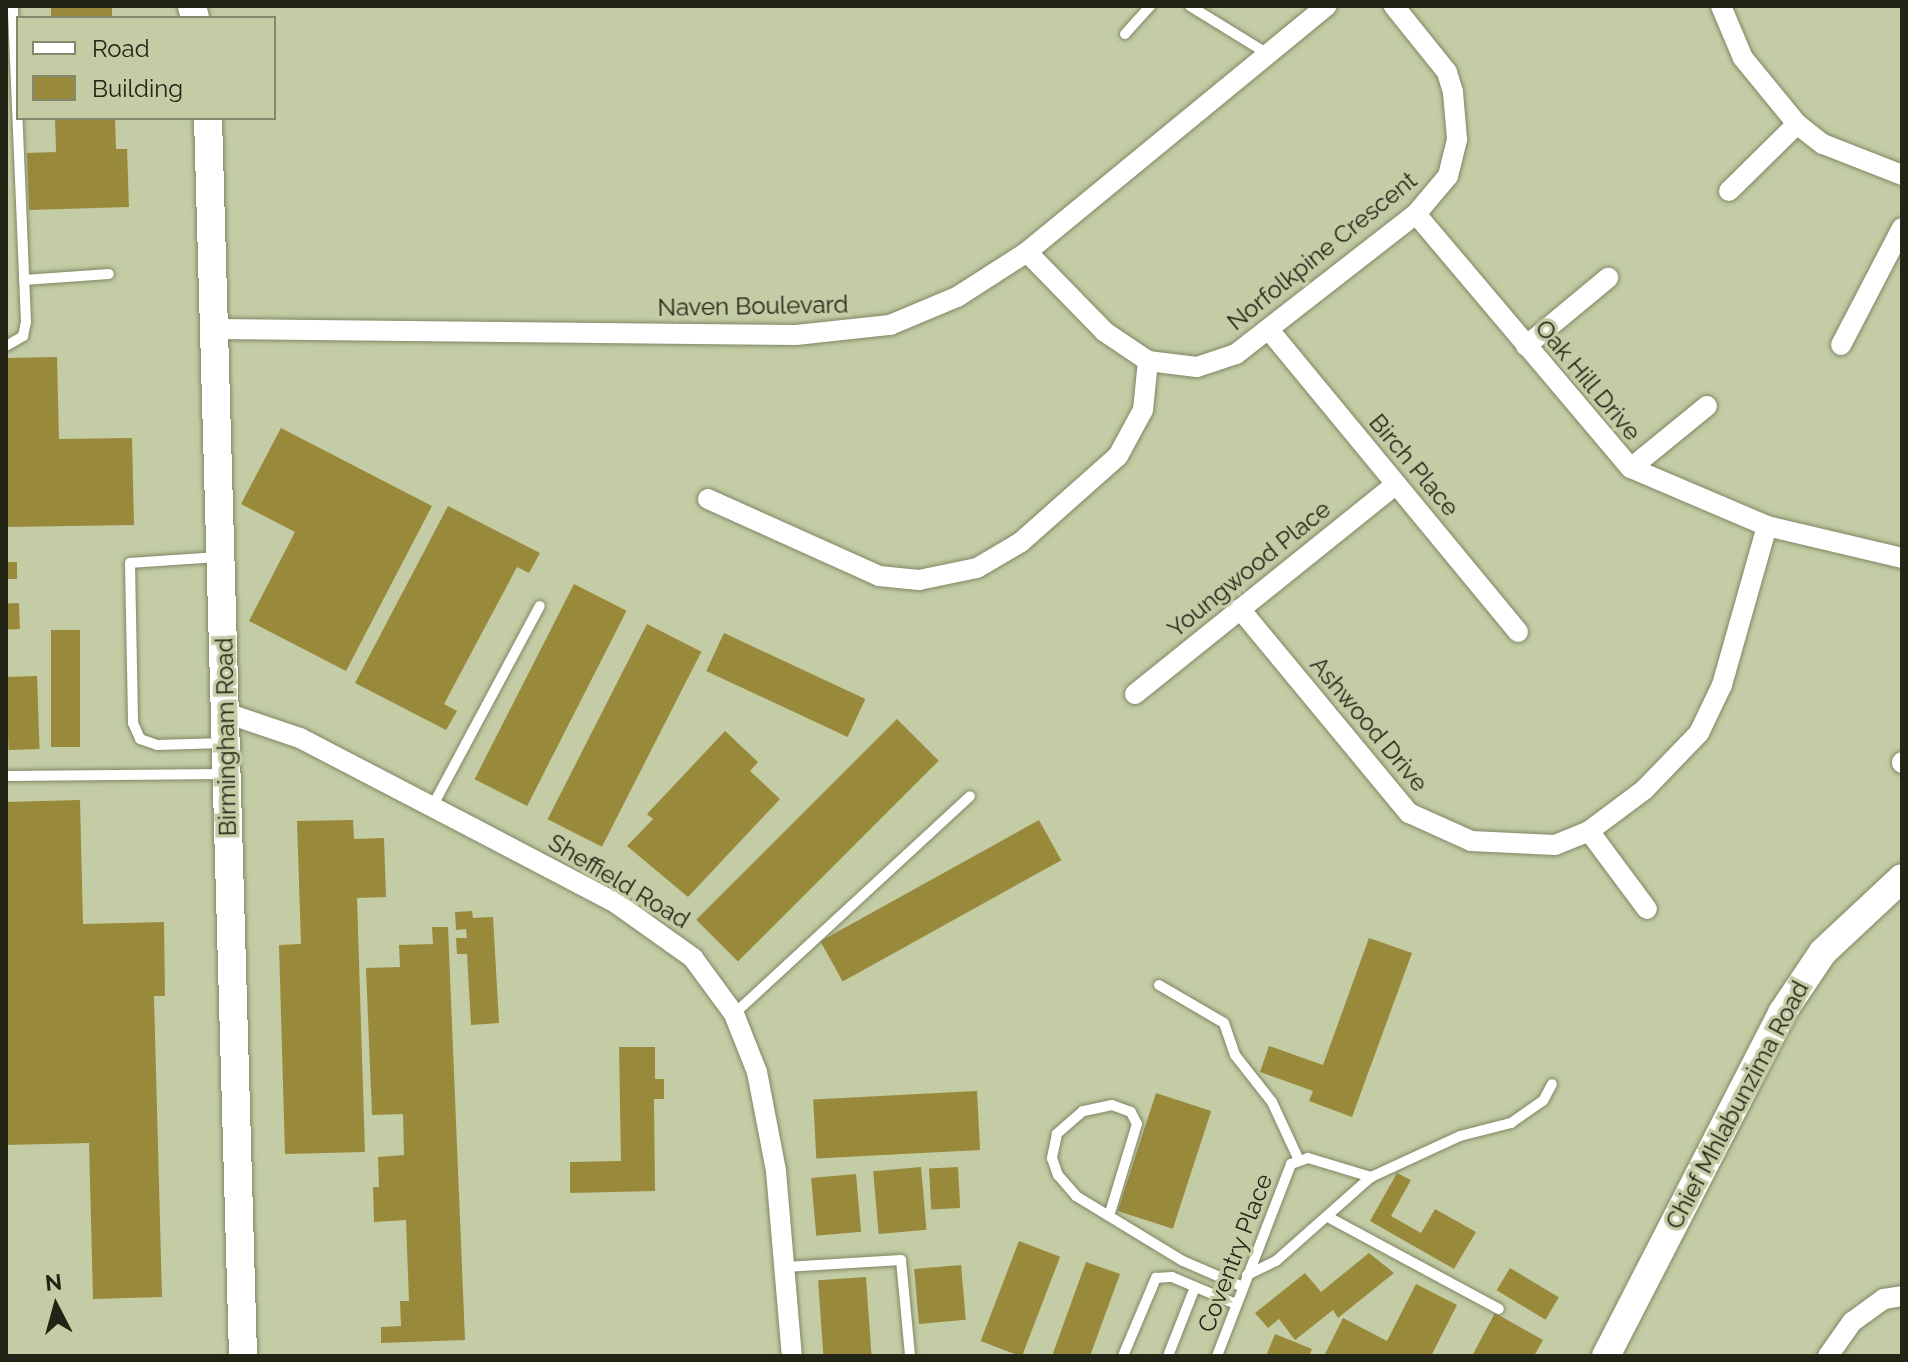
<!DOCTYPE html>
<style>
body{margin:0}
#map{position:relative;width:1908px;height:1362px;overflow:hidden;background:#c3cca5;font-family:Raleway,sans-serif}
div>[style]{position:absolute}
.building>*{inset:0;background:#99893b;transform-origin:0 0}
.roads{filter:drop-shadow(0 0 2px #7f8763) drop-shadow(0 0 2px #7f8763)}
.lane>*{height:10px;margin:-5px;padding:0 5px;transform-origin:5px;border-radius:5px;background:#fff}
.street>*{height:20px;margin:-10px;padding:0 10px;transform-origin:10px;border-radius:10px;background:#fff}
.secondary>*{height:28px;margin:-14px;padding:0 14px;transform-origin:14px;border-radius:14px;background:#fff}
span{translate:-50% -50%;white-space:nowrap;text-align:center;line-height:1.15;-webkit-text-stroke:7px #c3cca5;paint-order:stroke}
.street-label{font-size:24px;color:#222516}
.frame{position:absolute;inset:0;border:8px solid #222516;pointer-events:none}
.legend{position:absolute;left:16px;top:16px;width:260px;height:104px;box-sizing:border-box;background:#c3cca5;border:2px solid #83896c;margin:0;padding:10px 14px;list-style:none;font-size:24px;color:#222516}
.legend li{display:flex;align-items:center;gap:16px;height:40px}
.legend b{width:40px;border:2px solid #83896c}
.north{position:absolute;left:16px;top:1266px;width:80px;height:80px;-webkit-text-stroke:6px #c3cca5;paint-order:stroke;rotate:354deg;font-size:22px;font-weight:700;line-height:32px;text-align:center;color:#222516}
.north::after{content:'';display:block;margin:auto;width:28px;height:36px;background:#222516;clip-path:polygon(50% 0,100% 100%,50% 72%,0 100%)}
</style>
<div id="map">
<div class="building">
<div style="left:51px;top:6px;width:61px;height:12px"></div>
<div style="clip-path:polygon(55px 118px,115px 118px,116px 149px,127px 149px,129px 207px,29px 210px,27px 153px,56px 152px)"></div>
<div style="clip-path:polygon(57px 357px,59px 439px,132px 438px,134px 525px,6px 527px,6px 358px)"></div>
<div style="clip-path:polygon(281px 428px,432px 506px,346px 671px,249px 621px,295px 532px,241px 504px)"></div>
<div style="clip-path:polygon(448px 506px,540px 553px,529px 573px,517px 567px,444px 704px,457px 711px,446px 730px,355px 683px)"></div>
<div style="left:6px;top:562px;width:11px;height:17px"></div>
<div style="left:574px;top:584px;width:59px;height:219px;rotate:27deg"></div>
<div style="left:19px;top:603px;width:26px;height:13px;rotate:88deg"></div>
<div style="left:647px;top:624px;width:61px;height:219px;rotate:27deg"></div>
<div style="left:51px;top:630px;width:29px;height:117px"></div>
<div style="left:724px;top:633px;width:156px;height:42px;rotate:25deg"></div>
<div style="left:37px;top:676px;width:73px;height:31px;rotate:88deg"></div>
<div style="left:897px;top:719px;width:59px;height:284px;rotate:45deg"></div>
<div style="clip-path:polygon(725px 731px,758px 762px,750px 771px,780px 799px,688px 897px,627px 846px,653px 819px,647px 814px)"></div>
<div style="clip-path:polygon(80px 800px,83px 924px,164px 922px,165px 996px,154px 996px,162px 1297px,93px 1299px,89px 1143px,6px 1145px,6px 802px)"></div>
<div style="clip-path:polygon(353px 820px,354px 839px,384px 838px,386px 897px,357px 898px,365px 1152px,285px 1154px,279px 945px,301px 944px,297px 821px)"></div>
<div style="left:1039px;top:820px;width:46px;height:250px;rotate:61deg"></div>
<div style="clip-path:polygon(472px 911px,473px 918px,493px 917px,499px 1023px,471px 1025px,467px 954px,457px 954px,456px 938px,467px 938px,466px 929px,456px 930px,455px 912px)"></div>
<div style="clip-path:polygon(432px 927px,448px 927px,465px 1340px,381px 1343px,381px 1327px,401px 1326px,400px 1301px,409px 1301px,406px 1220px,374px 1222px,373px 1187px,379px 1187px,378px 1157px,404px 1155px,403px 1114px,372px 1115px,366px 968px,400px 967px,399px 945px,433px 944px)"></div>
<div style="clip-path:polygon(1369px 938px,1412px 953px,1352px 1117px,1309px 1101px,1313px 1091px,1260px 1072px,1269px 1046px,1323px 1065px)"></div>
<div style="clip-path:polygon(619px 1047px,655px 1047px,655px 1079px,664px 1079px,664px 1099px,654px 1099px,655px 1191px,570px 1193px,570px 1162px,621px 1161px)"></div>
<div style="left:977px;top:1091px;width:59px;height:164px;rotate:87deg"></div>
<div style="left:1156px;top:1093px;width:58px;height:124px;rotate:18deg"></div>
<div style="left:921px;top:1167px;width:63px;height:48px;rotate:85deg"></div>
<div style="left:958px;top:1167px;width:41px;height:29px;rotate:87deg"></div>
<div style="clip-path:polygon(1397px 1173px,1411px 1180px,1391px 1216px,1421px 1233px,1435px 1209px,1476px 1232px,1454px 1269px,1370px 1221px)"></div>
<div style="left:856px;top:1174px;width:58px;height:45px;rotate:85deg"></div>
<div style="left:1019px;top:1241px;width:44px;height:107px;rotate:21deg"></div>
<div style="clip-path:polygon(1369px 1253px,1394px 1273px,1338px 1318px,1333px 1310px,1295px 1340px,1279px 1319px,1268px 1328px,1255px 1313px,1305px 1273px,1321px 1292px)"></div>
<div style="clip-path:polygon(1086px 1262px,1120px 1274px,1090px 1356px,1052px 1356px)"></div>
<div style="left:961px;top:1265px;width:55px;height:47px;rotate:85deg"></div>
<div style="left:1510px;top:1268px;width:57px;height:26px;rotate:31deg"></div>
<div style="left:866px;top:1277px;width:79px;height:48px;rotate:86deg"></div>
<div style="clip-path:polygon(1416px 1284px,1457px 1305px,1431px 1356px,1324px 1356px,1343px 1318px,1387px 1341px)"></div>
<div style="clip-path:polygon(1495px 1313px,1543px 1340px,1534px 1356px,1472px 1356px)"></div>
<div style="clip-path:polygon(1275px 1334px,1312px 1349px,1309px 1356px,1266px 1356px)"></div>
</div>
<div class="roads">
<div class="lane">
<div style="left:1190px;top:6px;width:92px;rotate:31.6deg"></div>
<div style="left:1125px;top:34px;width:38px;rotate:-48deg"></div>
<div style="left:24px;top:280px;width:85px;rotate:-4deg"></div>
<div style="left:6px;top:346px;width:20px;rotate:-30deg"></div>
<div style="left:23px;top:336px;width:14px;rotate:-78deg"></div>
<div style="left:26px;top:322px;width:316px;rotate:-92.4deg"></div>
<div style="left:217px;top:557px;width:87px;rotate:176.1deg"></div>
<div style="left:130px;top:563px;width:160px;rotate:88.9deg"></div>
<div style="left:133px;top:723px;width:17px;rotate:66deg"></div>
<div style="left:140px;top:739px;width:18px;rotate:19deg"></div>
<div style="left:157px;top:745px;width:67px;rotate:-1.7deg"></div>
<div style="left:6px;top:776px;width:219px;rotate:-0.5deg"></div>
<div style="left:432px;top:807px;width:228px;rotate:-61.8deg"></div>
<div style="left:1159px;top:985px;width:75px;rotate:30.3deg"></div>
<div style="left:1224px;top:1023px;width:34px;rotate:71deg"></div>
<div style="left:1235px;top:1055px;width:60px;rotate:51.8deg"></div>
<div style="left:1272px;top:1102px;width:62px;rotate:65.1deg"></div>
<div style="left:734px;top:1014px;width:321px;rotate:-42.7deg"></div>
<div style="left:1109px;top:1216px;width:96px;rotate:-73.1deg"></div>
<div style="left:1137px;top:1124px;width:13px;rotate:-117deg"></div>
<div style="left:1131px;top:1112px;width:20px;rotate:-160deg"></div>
<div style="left:1112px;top:1105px;width:30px;rotate:168deg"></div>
<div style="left:1083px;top:1111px;width:35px;rotate:139deg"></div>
<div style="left:1057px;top:1134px;width:25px;rotate:102deg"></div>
<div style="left:1052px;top:1158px;width:18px;rotate:71deg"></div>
<div style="left:1058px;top:1175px;width:28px;rotate:49deg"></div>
<div style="left:1076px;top:1196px;width:125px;rotate:31.3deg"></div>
<div style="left:1183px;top:1261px;width:65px;rotate:23.4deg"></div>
<div style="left:1328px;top:1217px;width:194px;rotate:28.3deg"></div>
<div style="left:785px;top:1267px;width:116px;rotate:-3.5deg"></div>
<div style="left:901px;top:1260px;width:96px;rotate:84.6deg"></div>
<div style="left:1247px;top:1275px;width:32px;rotate:-26deg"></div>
<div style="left:1276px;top:1261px;width:127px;rotate:-41.5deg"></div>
<div style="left:1371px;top:1177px;width:98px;rotate:-24.7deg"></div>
<div style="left:1460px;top:1136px;width:53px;rotate:-14.3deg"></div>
<div style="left:1511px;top:1123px;width:39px;rotate:-35deg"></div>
<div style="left:1543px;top:1101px;width:19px;rotate:-62deg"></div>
<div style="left:1123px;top:1356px;width:85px;rotate:-67.1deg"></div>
<div style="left:1156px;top:1278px;width:16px;rotate:-4deg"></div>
<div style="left:1172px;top:1277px;width:69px;rotate:22.9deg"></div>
<div style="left:1168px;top:1356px;width:74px;rotate:-68.6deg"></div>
<div style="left:1217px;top:1356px;width:206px;rotate:-68.9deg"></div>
<div style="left:1291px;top:1164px;width:18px;rotate:-19deg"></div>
<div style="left:1308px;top:1158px;width:66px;rotate:16.8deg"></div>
</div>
<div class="street">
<div style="left:1721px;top:6px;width:56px;rotate:67.1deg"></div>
<div style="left:1743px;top:58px;width:85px;rotate:50.7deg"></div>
<div style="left:1797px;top:124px;width:33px;rotate:38deg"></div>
<div style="left:1823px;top:144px;width:85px;rotate:21.4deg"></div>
<div style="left:1729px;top:191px;width:95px;rotate:-44.6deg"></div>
<div style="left:1416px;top:214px;width:333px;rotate:49.8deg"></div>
<div style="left:1631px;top:468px;width:148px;rotate:23.1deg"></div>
<div style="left:1767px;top:526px;width:139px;rotate:13.3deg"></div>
<div style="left:1027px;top:252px;width:112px;rotate:45.7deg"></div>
<div style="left:1105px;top:332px;width:52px;rotate:34deg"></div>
<div style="left:1148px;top:361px;width:49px;rotate:7deg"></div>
<div style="left:1197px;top:367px;width:41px;rotate:-18.4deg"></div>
<div style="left:1236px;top:354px;width:228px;rotate:-37.9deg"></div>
<div style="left:1416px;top:214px;width:50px;rotate:-49.9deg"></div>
<div style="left:1448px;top:176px;width:38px;rotate:-76deg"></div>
<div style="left:1457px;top:139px;width:47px;rotate:-94.9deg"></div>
<div style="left:1453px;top:92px;width:21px;rotate:-107deg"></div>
<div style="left:1447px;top:72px;width:85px;rotate:-128.8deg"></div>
<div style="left:217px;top:329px;width:579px;rotate:0.59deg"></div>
<div style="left:796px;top:335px;width:95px;rotate:-6.1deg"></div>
<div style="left:890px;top:325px;width:73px;rotate:-22.7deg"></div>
<div style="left:957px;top:297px;width:83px;rotate:-32.7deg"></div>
<div style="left:1027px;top:252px;width:388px;rotate:-39.4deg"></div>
<div style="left:1270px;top:331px;width:390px;rotate:50.5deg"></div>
<div style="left:1841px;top:345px;width:132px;rotate:-62.5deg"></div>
<div style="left:1526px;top:346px;width:107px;rotate:-39.7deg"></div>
<div style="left:1631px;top:468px;width:98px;rotate:-39.2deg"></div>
<div style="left:708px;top:499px;width:188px;rotate:24.2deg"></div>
<div style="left:879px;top:576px;width:40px;rotate:5.7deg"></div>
<div style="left:919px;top:580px;width:59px;rotate:-11.7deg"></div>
<div style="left:977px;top:568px;width:51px;rotate:-30.6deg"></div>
<div style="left:1021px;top:542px;width:130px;rotate:-41.6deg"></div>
<div style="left:1118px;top:456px;width:52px;rotate:-61.5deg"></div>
<div style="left:1143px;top:410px;width:49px;rotate:-84.2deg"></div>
<div style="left:1240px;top:609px;width:265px;rotate:50.4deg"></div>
<div style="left:1409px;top:813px;width:68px;rotate:24.3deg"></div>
<div style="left:1471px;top:841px;width:84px;rotate:2.7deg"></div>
<div style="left:1555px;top:845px;width:37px;rotate:-22deg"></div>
<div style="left:1589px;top:831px;width:69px;rotate:-36.7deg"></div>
<div style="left:1644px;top:790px;width:79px;rotate:-46deg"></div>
<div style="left:1699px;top:733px;width:53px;rotate:-64.4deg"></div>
<div style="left:1722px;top:685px;width:165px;rotate:-74.2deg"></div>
<div style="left:1135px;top:694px;width:335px;rotate:-38.8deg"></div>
<div style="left:226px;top:713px;width:78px;rotate:18.7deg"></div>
<div style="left:300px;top:738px;width:195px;rotate:27.5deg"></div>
<div style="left:473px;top:828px;width:161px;rotate:27.7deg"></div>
<div style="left:616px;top:903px;width:95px;rotate:35.5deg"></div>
<div style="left:693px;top:958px;width:69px;rotate:53.8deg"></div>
<div style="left:734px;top:1014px;width:62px;rotate:68.4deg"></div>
<div style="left:757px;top:1072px;width:101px;rotate:79.1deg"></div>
<div style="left:776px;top:1171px;width:186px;rotate:85.1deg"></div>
<div style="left:1902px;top:763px;width:1px;rotate:-90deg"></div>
<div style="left:1589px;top:831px;width:97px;rotate:53.4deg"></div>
<div style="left:1828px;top:1356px;width:42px;rotate:-54.8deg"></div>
<div style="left:1852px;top:1322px;width:39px;rotate:-36deg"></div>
<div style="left:1884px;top:1299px;width:18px;rotate:-9deg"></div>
</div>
<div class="secondary">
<div style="left:192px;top:6px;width:12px;rotate:76deg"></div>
<div style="left:208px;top:118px;width:1238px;rotate:88.38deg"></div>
<div style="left:1606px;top:1356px;width:386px;rotate:-62.8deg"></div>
<div style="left:1782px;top:1013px;width:73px;rotate:-56.1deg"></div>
<div style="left:1823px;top:952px;width:108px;rotate:-43.1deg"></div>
</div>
</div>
<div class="street-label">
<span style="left:1322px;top:251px;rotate:-39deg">Norfolkpine Crescent</span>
<span style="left:753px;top:306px;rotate:-1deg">Naven Boulevard</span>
<span style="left:1588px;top:380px;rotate:50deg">Oak Hill Drive</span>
<span style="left:1414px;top:465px;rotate:50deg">Birch Place</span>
<span style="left:1249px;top:569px;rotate:-39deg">Youngwood Place</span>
<span style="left:1369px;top:724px;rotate:50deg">Ashwood Drive</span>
<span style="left:226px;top:737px;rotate:-91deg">Birmingham Road</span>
<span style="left:619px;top:881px;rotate:31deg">Sheffield Road</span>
<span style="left:1737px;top:1105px;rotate:-62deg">Chief Mhlabunzima Road</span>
<span style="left:1235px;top:1253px;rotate:-69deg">Coventry Place</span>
</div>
<div class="frame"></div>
<ul class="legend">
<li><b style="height:10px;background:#fff"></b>Road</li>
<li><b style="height:22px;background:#99893b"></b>Building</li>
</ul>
<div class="north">N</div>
</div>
